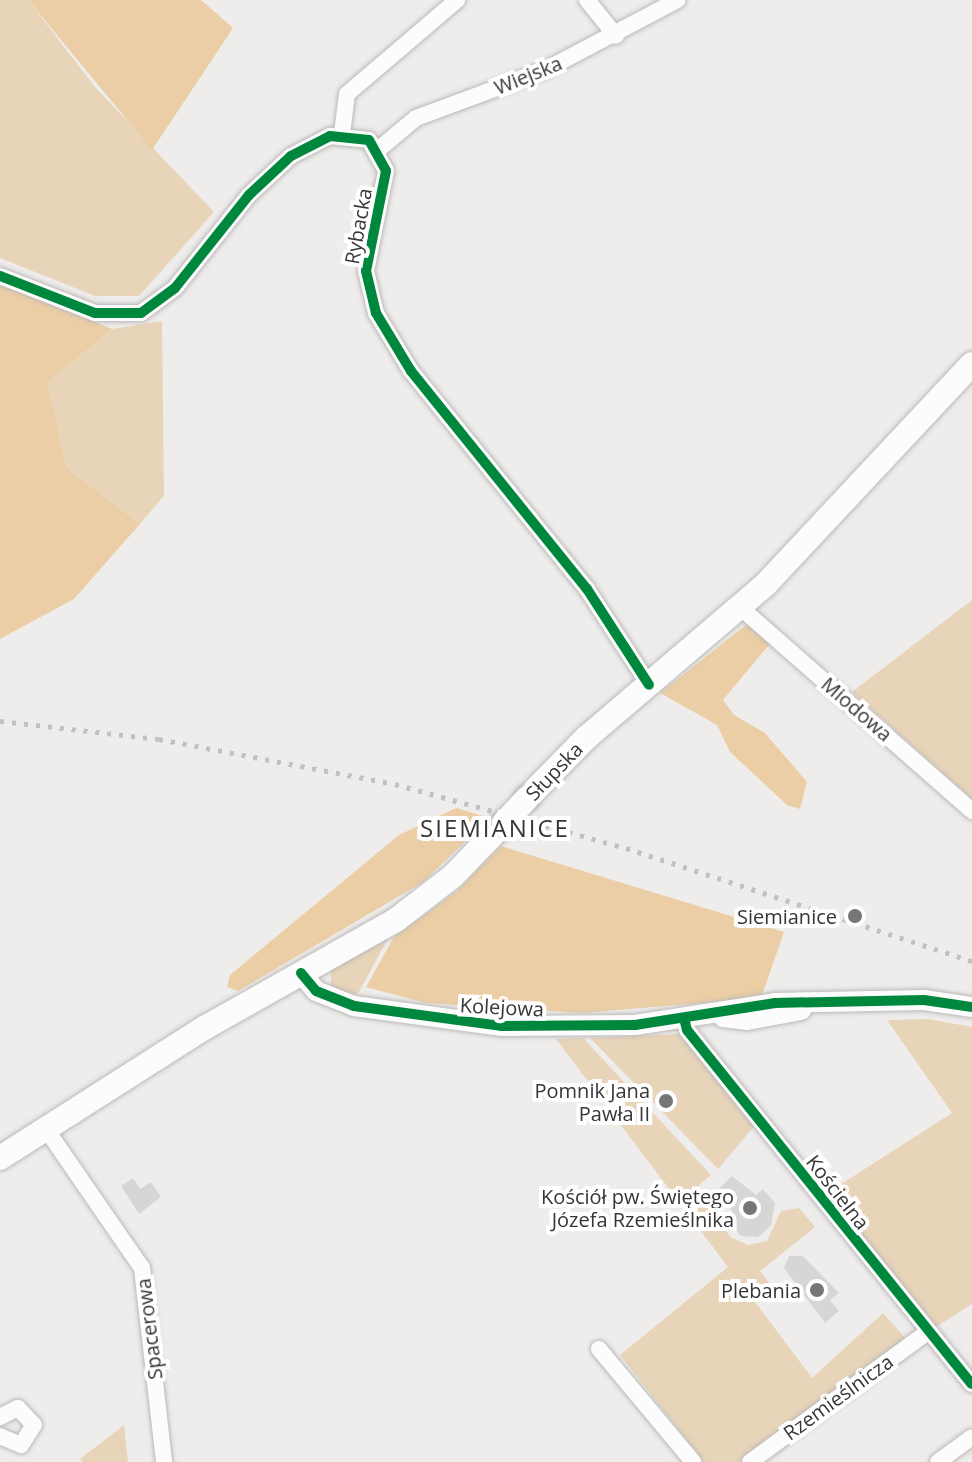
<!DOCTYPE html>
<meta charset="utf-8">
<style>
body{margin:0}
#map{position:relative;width:972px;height:1462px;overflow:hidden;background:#efedec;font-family:"Open Sans",sans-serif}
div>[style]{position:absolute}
.green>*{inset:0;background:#e8d4b9}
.forest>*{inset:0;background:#ebcea5}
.building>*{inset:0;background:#d8d6d5}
.roads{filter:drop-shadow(0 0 2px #bbbab9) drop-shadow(0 0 2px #bbbab9)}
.minor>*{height:16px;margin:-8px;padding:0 8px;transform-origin:8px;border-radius:8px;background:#fdfcfc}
.tertiary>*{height:20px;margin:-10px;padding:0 10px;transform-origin:10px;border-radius:10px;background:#fdfcfc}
.secondary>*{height:24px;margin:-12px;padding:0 12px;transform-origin:12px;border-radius:12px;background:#fdfcfc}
.rail>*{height:5px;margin-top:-2.5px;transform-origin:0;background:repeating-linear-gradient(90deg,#c2c1c1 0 4px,transparent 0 12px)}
.bridges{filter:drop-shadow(0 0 2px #bbbab9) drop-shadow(0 0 2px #bbbab9)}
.secondary-bridge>*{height:24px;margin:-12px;padding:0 12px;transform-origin:12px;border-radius:12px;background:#fdfcfc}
.cycleway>*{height:10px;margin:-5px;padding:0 5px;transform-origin:5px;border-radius:5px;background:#00873e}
.dots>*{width:22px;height:22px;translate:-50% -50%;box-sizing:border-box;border:4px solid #fff;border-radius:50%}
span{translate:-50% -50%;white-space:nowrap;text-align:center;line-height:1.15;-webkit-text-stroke:8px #fff;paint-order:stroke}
.street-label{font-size:20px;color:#373535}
.poi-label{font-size:20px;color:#373535}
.right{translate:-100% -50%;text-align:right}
.quarter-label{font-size:24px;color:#373535;letter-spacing:2px}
</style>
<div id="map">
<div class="green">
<div style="clip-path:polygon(0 0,28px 0,95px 87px,214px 212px,139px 296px,95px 296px,0 258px)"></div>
<div style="clip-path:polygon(162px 321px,164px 496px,140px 524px,67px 468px,47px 383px,112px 329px)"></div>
<div style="clip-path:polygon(972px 600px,972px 799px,852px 692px)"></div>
<div style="clip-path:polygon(391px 933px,359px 992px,351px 996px,331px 986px,331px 968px)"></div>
<div style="clip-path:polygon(928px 1019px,972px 1027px,972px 1304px,930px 1331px,821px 1197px,952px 1113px,887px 1020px)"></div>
<div style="clip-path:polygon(679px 1034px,756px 1124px,718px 1169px,590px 1038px)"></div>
<div style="clip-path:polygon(583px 1038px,711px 1175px,699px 1185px,730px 1237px,748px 1245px,767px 1241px,781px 1211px,799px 1208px,815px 1227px,760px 1271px,770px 1284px,752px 1298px,812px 1378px,883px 1313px,907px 1340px,742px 1462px,704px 1462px,620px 1355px,728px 1267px,556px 1039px)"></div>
<div style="clip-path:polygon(124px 1425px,128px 1462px,83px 1462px,80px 1459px)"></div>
</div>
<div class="forest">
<div style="clip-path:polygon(28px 0,201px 0,233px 28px,152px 150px)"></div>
<div style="clip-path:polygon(0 284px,112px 329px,47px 383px,67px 468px,140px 524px,74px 599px,0 639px)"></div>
<div style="clip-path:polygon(751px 621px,773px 640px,723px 700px,734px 715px,765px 733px,807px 782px,800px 809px,787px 805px,730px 752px,717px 725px,660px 693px)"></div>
<div style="clip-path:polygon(456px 808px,490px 818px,423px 882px,238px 991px,227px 987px,230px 975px,399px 835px)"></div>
<div style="clip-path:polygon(501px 846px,784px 932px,761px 998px,582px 1013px,426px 1003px,366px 987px,394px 937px,457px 891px)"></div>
</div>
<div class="building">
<div style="clip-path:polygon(732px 1176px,756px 1195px,763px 1189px,775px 1203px,771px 1226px,758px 1237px,741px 1236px,727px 1219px,733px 1214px,720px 1187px)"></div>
<div style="clip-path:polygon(133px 1178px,140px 1189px,151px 1182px,161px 1197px,139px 1214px,121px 1186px)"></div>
<div style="clip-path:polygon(789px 1256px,803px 1256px,839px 1293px,830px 1300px,839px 1311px,825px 1323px,784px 1268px)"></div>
</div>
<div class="roads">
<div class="minor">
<div style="left:587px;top:0;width:46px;rotate:51.1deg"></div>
<div style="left:342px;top:134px;width:40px;rotate:-82.9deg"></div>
<div style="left:347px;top:94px;width:145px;rotate:-40.5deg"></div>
<div style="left:379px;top:149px;width:48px;rotate:-40deg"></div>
<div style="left:416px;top:118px;width:138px;rotate:-20.4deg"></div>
<div style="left:545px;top:70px;width:150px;rotate:-27.8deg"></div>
<div style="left:0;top:276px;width:102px;rotate:21.3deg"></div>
<div style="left:95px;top:313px;width:46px"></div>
<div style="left:141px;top:313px;width:42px;rotate:-36.3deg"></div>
<div style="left:175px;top:288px;width:119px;rotate:-51.5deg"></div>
<div style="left:249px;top:195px;width:57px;rotate:-42.9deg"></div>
<div style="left:291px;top:156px;width:44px;rotate:-27.1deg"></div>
<div style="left:330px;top:136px;width:39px;rotate:6deg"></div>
<div style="left:369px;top:140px;width:35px;rotate:61deg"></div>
<div style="left:386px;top:171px;width:102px;rotate:101.3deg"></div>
<div style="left:366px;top:271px;width:43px;rotate:76.6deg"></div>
<div style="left:376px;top:313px;width:68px;rotate:58.9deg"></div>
<div style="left:411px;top:371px;width:280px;rotate:51.1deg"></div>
<div style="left:587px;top:589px;width:114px;rotate:57.1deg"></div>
<div style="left:741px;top:608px;width:308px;rotate:41.3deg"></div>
<div style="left:684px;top:1018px;width:12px;rotate:76deg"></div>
<div style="left:687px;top:1030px;width:454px;rotate:51.2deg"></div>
<div style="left:46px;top:1129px;width:169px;rotate:55.4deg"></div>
<div style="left:142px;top:1268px;width:195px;rotate:83.5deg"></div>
<div style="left:599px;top:1349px;width:147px;rotate:50.2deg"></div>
<div style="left:0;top:1417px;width:20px;rotate:-27deg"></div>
<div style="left:18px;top:1408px;width:23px;rotate:47deg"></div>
<div style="left:34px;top:1425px;width:24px;rotate:123deg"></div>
<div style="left:21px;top:1445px;width:23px;rotate:-157deg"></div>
<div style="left:750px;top:1462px;width:218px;rotate:-36.2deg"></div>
<div style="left:938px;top:1462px;width:42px;rotate:-36.3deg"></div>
</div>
<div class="tertiary">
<div style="left:301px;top:973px;width:23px;rotate:50deg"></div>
<div style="left:316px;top:991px;width:41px;rotate:21.5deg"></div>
<div style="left:354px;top:1006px;width:148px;rotate:7.7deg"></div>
<div style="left:501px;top:1026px;width:134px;rotate:-0.4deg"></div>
<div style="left:635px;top:1025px;width:142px;rotate:-8.9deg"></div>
<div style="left:775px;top:1003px;width:149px;rotate:-1.2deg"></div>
<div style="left:924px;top:1000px;width:49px;rotate:8.3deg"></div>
<div style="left:723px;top:1017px;width:24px;rotate:7deg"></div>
<div style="left:747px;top:1020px;width:55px;rotate:-10.5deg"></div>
</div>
<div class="secondary">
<div style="left:526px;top:799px;width:87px;rotate:-45.5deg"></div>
<div style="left:587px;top:737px;width:235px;rotate:-40.5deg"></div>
<div style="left:766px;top:584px;width:301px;rotate:-46.9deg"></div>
<div style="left:0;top:1158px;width:244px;rotate:-32.5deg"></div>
<div style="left:206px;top:1027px;width:218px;rotate:-29.4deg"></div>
<div style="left:396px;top:920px;width:72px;rotate:-37.7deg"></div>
<div style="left:453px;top:876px;width:74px;rotate:-46.1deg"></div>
</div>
</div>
<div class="rail">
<div style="left:0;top:721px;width:160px;rotate:6.5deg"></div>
<div style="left:159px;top:739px;width:240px;rotate:10.8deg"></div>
<div style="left:395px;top:784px;width:240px;rotate:15.5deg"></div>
<div style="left:626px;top:848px;width:364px;rotate:18.1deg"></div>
</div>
<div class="bridges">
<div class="secondary-bridge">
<div style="left:504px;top:823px;width:33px;rotate:-47deg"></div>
</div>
</div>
<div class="cycleway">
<div style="left:0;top:276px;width:102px;rotate:21.3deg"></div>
<div style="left:95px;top:313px;width:46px"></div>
<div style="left:141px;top:313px;width:42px;rotate:-36.3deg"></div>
<div style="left:175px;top:288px;width:119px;rotate:-51.5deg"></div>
<div style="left:249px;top:195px;width:57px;rotate:-42.9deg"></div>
<div style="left:291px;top:156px;width:44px;rotate:-27.1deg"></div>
<div style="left:330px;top:136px;width:39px;rotate:6deg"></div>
<div style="left:369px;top:140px;width:35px;rotate:61deg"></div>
<div style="left:386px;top:171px;width:102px;rotate:101.3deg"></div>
<div style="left:366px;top:271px;width:43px;rotate:76.6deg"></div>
<div style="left:376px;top:313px;width:68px;rotate:58.9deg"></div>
<div style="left:411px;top:371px;width:280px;rotate:51.1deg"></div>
<div style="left:587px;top:589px;width:114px;rotate:57.1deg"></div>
<div style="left:301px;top:973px;width:23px;rotate:50deg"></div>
<div style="left:316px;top:991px;width:41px;rotate:21.5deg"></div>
<div style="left:354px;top:1006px;width:148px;rotate:7.7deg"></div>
<div style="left:501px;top:1026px;width:134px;rotate:-0.4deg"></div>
<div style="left:635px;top:1025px;width:142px;rotate:-8.9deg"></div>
<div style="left:775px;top:1003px;width:149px;rotate:-1.2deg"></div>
<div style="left:924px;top:1000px;width:49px;rotate:8.3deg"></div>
<div style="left:684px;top:1018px;width:12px;rotate:76deg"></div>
<div style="left:687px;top:1030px;width:454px;rotate:51.2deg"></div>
</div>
<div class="dots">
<div style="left:855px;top:916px;background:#777575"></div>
<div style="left:666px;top:1101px;background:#777575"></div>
<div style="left:750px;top:1208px;background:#777575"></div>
<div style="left:817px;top:1290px;background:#777575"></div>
</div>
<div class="street-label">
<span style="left:528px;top:75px;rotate:-22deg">Wiejska</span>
<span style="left:358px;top:226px;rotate:-80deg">Rybacka</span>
<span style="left:857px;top:709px;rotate:41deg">Miodowa</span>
<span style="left:554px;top:771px;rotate:-46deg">Słupska</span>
<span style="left:502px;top:1007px;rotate:3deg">Kolejowa</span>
<span style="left:838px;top:1192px;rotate:52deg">Kościelna</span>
<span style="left:149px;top:1329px;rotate:-97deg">Spacerowa</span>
<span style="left:838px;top:1397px;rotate:-36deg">Rzemieślnicza</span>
</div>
<div class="poi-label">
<span class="right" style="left:837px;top:916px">Siemianice</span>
<span class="right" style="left:650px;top:1102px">Pomnik Jana<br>Pawła II</span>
<span class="right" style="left:734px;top:1208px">Kościół pw. Świętego<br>Józefa Rzemieślnika</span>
<span class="right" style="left:801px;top:1290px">Plebania</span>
</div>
<div class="quarter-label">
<span style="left:495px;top:828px">SIEMIANICE</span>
</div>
</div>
